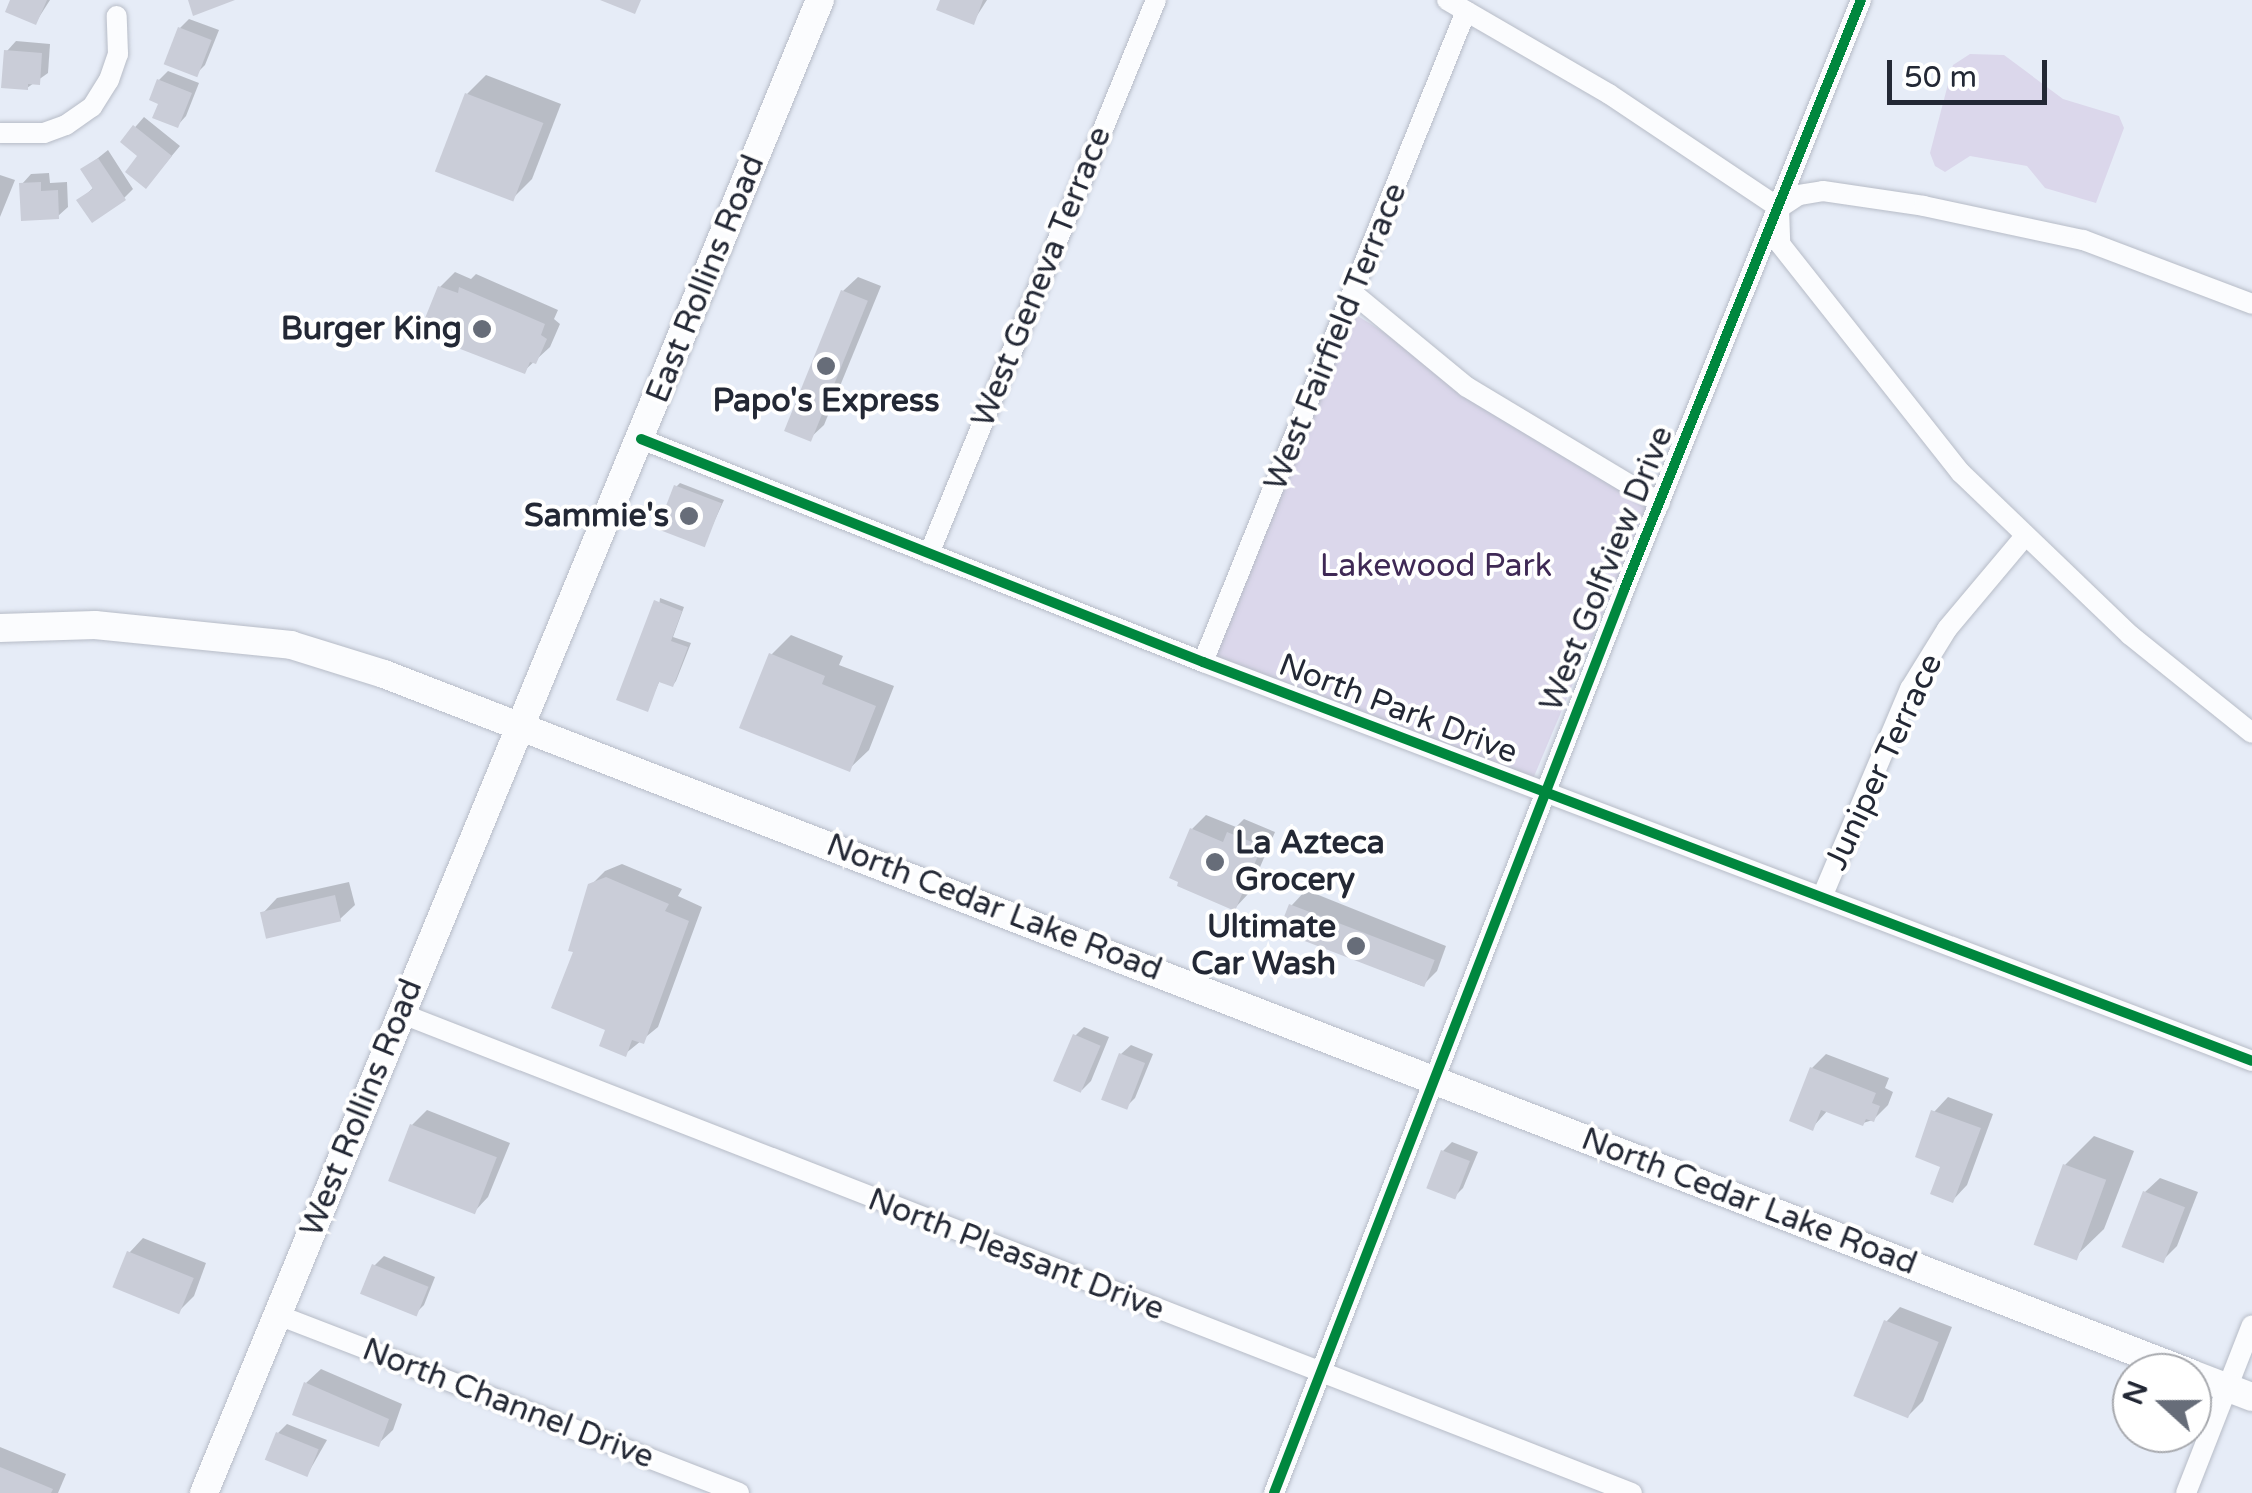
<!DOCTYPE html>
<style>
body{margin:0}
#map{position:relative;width:2252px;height:1493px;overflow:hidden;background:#e6ecf7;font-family:"Varela Round",sans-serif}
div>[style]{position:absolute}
.green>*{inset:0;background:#dbd7eb}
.shadow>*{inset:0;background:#0003}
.building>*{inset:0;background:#cacdd8;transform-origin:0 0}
.roads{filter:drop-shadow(0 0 2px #b7bcc7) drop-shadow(0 0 2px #b7bcc7)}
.minor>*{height:20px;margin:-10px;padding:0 10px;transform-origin:10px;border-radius:10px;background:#fbfcfe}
.secondary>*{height:28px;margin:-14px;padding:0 14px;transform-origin:14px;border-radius:14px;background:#fbfcfe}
.cycleway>*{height:10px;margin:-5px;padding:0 5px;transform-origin:5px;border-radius:5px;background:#00873e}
.dots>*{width:28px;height:28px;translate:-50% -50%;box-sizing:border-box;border:5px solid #fff;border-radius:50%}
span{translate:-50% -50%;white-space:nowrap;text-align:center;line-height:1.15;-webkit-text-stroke:8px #fff;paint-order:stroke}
.street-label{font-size:32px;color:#232835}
.poi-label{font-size:32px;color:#232835;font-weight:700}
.right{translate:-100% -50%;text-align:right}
.left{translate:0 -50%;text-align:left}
.park-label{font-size:32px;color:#3f2955}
.north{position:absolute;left:2112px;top:1353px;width:100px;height:100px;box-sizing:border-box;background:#fff;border:2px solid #a7a9ae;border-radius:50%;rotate:291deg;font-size:28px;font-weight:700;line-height:40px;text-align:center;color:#232835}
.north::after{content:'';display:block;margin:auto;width:35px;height:45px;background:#676d79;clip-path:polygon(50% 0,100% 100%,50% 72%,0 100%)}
.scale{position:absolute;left:1887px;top:60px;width:160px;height:45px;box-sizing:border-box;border:5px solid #232835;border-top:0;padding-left:12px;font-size:30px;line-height:35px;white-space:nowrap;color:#232835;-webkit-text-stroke:8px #fff;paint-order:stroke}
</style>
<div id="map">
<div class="green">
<div style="clip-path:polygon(1970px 54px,2004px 55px,2063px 99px,2119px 116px,2124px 128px,2096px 203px,2045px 188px,2027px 166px,1970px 156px,1945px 172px,1935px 166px,1930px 153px,1953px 65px)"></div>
<div style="clip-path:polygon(1353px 313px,1651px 498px,1530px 786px,1210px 665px)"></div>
</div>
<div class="shadow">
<div style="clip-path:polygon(12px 0,50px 0,36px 22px)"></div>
<div style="clip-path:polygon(943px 0,987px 0,973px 22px)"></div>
<div style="clip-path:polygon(189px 19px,219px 30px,205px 65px,196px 74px,180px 28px)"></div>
<div style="clip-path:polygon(16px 41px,50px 44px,48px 73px,27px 88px,7px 51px)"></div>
<div style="clip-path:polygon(168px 71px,199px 83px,186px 116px,177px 126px,161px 102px,159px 80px)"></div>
<div style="clip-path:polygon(486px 75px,561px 104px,532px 179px,512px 199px,467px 94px)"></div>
<div style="clip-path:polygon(144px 117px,180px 146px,155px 176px,141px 156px,123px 141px)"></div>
<div style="clip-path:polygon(108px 150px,133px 189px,124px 198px,80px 200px,94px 187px,83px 170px)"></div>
<div style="clip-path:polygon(49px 173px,50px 183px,67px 182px,68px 207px,58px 216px,22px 184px,31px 174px)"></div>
<div style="clip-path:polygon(0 175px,15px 180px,0 217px)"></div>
<div style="clip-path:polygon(455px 272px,471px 279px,476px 274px,558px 310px,554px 319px,560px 324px,550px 347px,524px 371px,440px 287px)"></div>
<div style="clip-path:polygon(858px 277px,881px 286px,824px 425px,809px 439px,843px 291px)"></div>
<div style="clip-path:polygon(680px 483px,724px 500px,704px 544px,676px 487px)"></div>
<div style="clip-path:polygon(660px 598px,684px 607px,673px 637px,691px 643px,676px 681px,673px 685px,660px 680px,647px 709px)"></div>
<div style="clip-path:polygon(791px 635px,843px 656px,839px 665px,894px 686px,869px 750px,849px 769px,771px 655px)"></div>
<div style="clip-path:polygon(1206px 815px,1236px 827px,1244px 819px,1275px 832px,1249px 893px,1235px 908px,1192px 829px)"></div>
<div style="clip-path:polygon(622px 864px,682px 889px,678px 896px,702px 907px,658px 1027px,625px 1054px,608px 1029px,576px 951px,590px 886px,605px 871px)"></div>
<div style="clip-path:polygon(349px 882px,355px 905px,340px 919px,263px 913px,277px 898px)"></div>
<div style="clip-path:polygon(1306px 890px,1446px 946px,1437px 971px,1422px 986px,1282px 930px,1292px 905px)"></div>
<div style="clip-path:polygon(1084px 1027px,1109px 1037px,1091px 1081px,1082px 1090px,1075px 1036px)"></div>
<div style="clip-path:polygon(1131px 1045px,1153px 1054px,1135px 1098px,1126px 1107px,1121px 1054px)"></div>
<div style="clip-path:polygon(1826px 1054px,1889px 1078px,1885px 1088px,1893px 1092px,1888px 1105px,1873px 1120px,1863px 1123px,1828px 1110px,1812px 1128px,1812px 1068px)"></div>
<div style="clip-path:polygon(1948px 1097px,1993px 1114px,1967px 1185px,1953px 1200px,1934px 1112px)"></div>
<div style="clip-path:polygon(427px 1110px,510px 1143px,488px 1197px,474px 1212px,412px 1125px)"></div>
<div style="clip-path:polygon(2094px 1136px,2134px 1151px,2104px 1229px,2074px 1258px,2065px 1165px)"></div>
<div style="clip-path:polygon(1452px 1142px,1478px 1152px,1463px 1188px,1454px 1197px,1443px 1151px)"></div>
<div style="clip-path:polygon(2160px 1178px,2198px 1192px,2177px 1246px,2162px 1261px,2145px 1192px)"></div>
<div style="clip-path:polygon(143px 1238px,206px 1263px,194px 1296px,179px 1311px,129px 1253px)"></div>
<div style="clip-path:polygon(384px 1256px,435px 1277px,424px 1305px,415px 1314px,374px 1266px)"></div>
<div style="clip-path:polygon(1900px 1307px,1952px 1327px,1923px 1401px,1909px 1415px,1886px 1322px)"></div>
<div style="clip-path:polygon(321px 1369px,402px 1404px,393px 1430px,378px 1444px,306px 1383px)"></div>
<div style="clip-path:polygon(287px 1424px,327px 1440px,307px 1475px,278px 1433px)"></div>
<div style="clip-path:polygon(0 1447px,66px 1474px,58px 1493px,0 1493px)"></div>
</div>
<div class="building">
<div style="clip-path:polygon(10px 0,47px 0,36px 25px,5px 12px)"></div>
<div style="clip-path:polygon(188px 0,235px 0,193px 16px)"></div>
<div style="clip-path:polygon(600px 0,641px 0,635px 14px)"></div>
<div style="clip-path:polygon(940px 0,983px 0,974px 25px,936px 10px)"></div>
<div style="left:178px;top:27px;width:36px;height:40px;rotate:21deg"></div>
<div style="clip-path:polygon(4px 50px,42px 53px,40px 85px,28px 84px,28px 90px,1px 88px)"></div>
<div style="clip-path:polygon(157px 79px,192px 93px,178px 128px,152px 118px,158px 104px,149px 100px)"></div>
<div style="left:465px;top:93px;width:84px;height:84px;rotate:21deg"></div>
<div style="clip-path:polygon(133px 125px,172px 156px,146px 189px,125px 172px,137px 156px,120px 142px)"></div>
<div style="clip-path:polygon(98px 158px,126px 200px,92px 223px,76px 200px,93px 189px,80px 169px)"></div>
<div style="clip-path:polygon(41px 182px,41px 191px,58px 190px,59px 219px,21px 221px,19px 183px)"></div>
<div style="clip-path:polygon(438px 286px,458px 293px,459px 287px,545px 324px,541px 335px,547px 339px,536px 364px,530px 362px,525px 374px,419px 333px)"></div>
<div style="left:841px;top:290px;width:29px;height:152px;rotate:22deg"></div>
<div style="left:674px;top:485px;width:51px;height:47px;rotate:21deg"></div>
<div style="clip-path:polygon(654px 600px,682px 611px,671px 641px,688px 647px,673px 687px,659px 682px,648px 712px,616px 700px)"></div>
<div style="clip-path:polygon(769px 653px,825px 676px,822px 684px,876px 706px,850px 772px,739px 728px)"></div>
<div style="clip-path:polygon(1190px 828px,1223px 842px,1227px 832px,1262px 846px,1235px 911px,1177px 886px,1178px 882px,1169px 878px)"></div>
<div style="clip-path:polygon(606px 877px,669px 904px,665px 911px,689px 921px,644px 1044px,632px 1040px,626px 1057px,599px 1046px,605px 1030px,551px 1008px,573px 952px,568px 951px,588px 884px)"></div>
<div style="left:335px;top:895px;width:27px;height:77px;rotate:77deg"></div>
<div style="left:1289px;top:904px;width:156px;height:29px;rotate:21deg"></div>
<div style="left:1073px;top:1034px;width:30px;height:51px;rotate:23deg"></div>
<div style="left:1119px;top:1053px;width:28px;height:50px;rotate:21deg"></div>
<div style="clip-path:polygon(1810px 1067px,1876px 1093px,1872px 1103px,1880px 1106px,1874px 1122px,1866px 1119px,1863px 1126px,1821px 1110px,1813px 1131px,1789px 1121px)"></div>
<div style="clip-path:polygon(1931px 1110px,1981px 1128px,1953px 1203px,1930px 1194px,1940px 1167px,1915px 1157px)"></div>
<div style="left:410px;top:1124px;width:93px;height:61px;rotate:21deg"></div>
<div style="left:1441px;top:1150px;width:31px;height:41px;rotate:21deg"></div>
<div style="left:2063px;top:1164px;width:46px;height:86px;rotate:20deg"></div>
<div style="left:2143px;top:1191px;width:45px;height:60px;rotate:21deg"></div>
<div style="left:127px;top:1251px;width:72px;height:39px;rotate:22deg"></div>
<div style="left:372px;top:1264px;width:61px;height:32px;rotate:22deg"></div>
<div style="left:1884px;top:1320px;width:59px;height:82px;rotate:22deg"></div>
<div style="clip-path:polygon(304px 1382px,389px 1419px,379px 1447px,292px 1415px)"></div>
<div style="left:276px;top:1432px;width:46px;height:30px;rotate:22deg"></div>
<div style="clip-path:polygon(0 1467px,53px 1489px,51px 1493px,0 1493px)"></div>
</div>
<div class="roads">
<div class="minor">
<div style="left:1447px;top:0;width:187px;rotate:30.1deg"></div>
<div style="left:1609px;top:94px;width:205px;rotate:33.8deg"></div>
<div style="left:1779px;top:208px;width:36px;rotate:88deg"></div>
<div style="left:1780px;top:244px;width:292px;rotate:51.7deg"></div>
<div style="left:1961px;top:473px;width:234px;rotate:43.8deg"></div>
<div style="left:2130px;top:635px;width:156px;rotate:38.8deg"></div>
<div style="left:0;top:133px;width:44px"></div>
<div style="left:44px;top:133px;width:23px;rotate:-20deg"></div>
<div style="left:66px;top:125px;width:32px;rotate:-35deg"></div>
<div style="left:92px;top:107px;width:32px;rotate:-58deg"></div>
<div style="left:109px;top:80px;width:28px;rotate:-71deg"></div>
<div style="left:118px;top:54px;width:38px;rotate:-92deg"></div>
<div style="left:1779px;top:208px;width:24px;rotate:-33deg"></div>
<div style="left:1799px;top:195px;width:24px;rotate:-9deg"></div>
<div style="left:1823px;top:191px;width:102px;rotate:8.4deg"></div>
<div style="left:1924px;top:206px;width:163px;rotate:12.1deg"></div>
<div style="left:2083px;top:240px;width:181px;rotate:20.7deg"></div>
<div style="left:1354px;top:294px;width:146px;rotate:39.5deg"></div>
<div style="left:1467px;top:387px;width:225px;rotate:31deg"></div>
<div style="left:641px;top:439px;width:605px;rotate:21.64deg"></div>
<div style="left:1203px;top:662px;width:1122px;rotate:20.82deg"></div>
<div style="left:929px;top:554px;width:599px;rotate:-67.72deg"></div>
<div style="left:1203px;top:662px;width:702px;rotate:-68deg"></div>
<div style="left:1822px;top:897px;width:226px;rotate:-67.1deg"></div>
<div style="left:1910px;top:689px;width:70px;rotate:-58.3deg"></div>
<div style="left:1947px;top:629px;width:121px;rotate:-50deg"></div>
<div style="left:400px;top:1013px;width:1322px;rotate:21.29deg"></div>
<div style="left:278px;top:1315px;width:494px;rotate:21.1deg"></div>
<div style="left:1274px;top:1493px;width:968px;rotate:-68.81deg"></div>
<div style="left:1624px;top:590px;width:636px;rotate:-68.11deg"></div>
<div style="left:2186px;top:1493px;width:180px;rotate:-68.6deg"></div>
</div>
<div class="secondary">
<div style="left:0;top:628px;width:95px;rotate:-1.8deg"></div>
<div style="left:95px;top:625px;width:197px;rotate:5.8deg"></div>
<div style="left:291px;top:645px;width:97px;rotate:17.3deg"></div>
<div style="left:384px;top:674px;width:1937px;rotate:21.16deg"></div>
<div style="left:2192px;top:1374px;width:64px;rotate:21deg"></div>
<div style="left:204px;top:1493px;width:1615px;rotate:-67.58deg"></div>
</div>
</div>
<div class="cycleway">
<div style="left:641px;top:439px;width:605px;rotate:21.64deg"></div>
<div style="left:1203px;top:662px;width:1122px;rotate:20.82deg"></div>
<div style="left:1274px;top:1493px;width:968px;rotate:-68.81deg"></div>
<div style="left:1624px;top:590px;width:636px;rotate:-68.11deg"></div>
</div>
<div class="dots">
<div style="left:482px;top:329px;background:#676d79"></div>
<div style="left:826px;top:366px;background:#676d79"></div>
<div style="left:689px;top:516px;background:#676d79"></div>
<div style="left:1215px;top:862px;background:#676d79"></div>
<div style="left:1356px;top:946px;background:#676d79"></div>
</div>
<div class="street-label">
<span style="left:1042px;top:277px;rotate:-68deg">West Geneva Terrace</span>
<span style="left:706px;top:279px;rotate:-68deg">East Rollins Road</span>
<span style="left:1336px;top:337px;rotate:-68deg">West Fairfield Terrace</span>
<span style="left:1607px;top:569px;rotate:-68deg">West Golfview Drive</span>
<span style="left:1398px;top:709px;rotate:21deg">North Park Drive</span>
<span style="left:1884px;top:762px;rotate:-65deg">Juniper Terrace</span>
<span style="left:994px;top:908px;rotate:21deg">North Cedar Lake Road</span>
<span style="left:362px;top:1108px;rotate:-68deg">West Rollins Road</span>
<span style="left:1749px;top:1202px;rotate:21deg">North Cedar Lake Road</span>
<span style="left:1016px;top:1255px;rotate:21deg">North Pleasant Drive</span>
<span style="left:508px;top:1404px;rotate:21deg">North Channel Drive</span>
</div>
<div class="poi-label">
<span class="right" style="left:462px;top:329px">Burger King</span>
<span style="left:826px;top:401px">Papo's Express</span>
<span class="right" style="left:669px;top:516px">Sammie's</span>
<span class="left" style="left:1235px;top:862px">La Azteca<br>Grocery</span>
<span class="right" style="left:1336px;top:946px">Ultimate<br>Car Wash</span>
</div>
<div class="park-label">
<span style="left:1436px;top:566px">Lakewood Park</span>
</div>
<div class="north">N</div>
<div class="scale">50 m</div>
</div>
